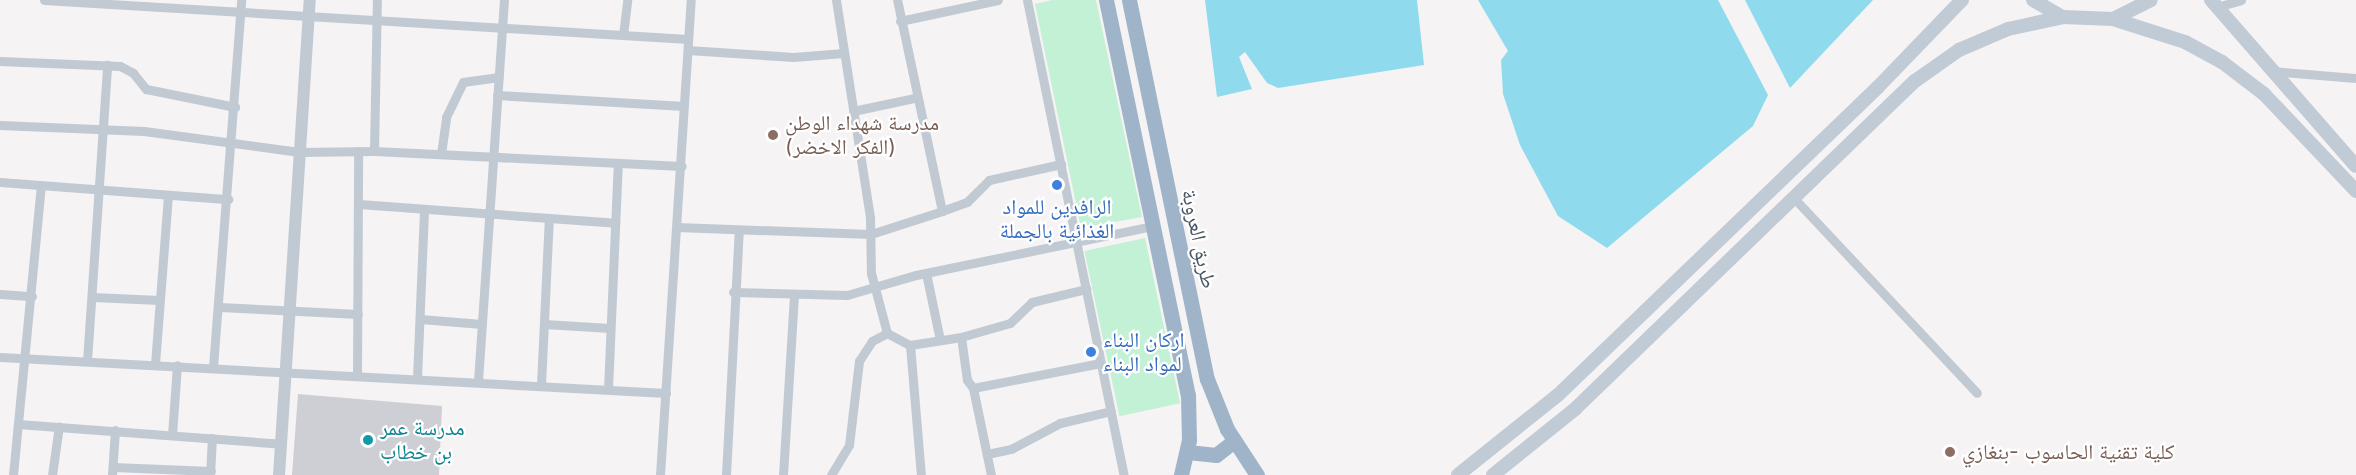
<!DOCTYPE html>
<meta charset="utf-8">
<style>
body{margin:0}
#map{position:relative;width:2356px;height:475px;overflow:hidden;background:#f5f3f3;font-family:Inter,"Noto Naskh Arabic",sans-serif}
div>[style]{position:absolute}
.green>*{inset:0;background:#c3f1d5;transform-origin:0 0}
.water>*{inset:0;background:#90daee}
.building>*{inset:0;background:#cdcfd5}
.minor>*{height:9px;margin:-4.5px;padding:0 4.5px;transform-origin:4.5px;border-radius:4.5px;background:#c1cad2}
.tertiary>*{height:12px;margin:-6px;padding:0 6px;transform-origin:6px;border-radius:6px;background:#c1cad2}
.secondary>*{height:14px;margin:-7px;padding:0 7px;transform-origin:7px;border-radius:7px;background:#c1cbd6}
.trunk>*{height:15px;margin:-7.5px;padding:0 7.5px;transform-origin:7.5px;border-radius:7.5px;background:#9fb4c9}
.dots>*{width:16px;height:16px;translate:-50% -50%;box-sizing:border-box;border:3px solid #fff;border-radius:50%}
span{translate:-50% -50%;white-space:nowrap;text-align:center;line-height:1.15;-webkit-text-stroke:4.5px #fff;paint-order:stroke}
.education-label{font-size:21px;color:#785e54}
.left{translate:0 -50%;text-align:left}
.shop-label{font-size:21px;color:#366cbe}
.street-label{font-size:21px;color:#4a5661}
.culture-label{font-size:21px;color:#0d838f}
</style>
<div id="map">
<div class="green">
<div style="clip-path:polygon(1052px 0,1096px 0,1142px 217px,1081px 228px,1035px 4px)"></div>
<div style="left:1145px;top:238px;width:169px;height:62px;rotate:78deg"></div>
</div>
<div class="water">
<div style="clip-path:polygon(1205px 0,1417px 0,1424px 65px,1278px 88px,1267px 83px,1245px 52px,1239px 57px,1252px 89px,1217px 97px)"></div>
<div style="clip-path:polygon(1478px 0,1718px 0,1768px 95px,1753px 126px,1607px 248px,1558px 216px,1520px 145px,1503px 94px,1501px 60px,1508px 51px)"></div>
<div style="clip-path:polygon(1745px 0,1873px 0,1790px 88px)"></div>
</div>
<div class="building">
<div style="clip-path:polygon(298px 394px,442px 406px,439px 475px,292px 475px)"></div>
</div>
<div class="minor">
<div style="left:44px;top:0;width:645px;rotate:3.47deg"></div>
<div style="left:836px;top:0;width:221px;rotate:81.1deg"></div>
<div style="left:870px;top:218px;width:55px;rotate:89deg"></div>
<div style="left:871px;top:273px;width:62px;rotate:75.1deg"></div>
<div style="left:887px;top:333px;width:26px;rotate:28deg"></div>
<div style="left:910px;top:345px;width:52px;rotate:-8.9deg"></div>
<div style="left:961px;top:337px;width:51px;rotate:-15.9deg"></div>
<div style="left:1010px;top:323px;width:30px;rotate:-44deg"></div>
<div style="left:1032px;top:302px;width:56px;rotate:-13.5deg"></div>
<div style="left:1027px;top:0;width:485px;rotate:78.5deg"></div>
<div style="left:2217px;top:7px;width:25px;rotate:-16deg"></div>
<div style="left:900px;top:21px;width:100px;rotate:-12.1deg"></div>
<div style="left:623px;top:35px;width:35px;rotate:-83deg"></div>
<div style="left:688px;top:50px;width:105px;rotate:3.8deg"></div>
<div style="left:793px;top:57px;width:51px;rotate:-4.5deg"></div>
<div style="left:0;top:61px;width:120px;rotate:2.4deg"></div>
<div style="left:120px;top:66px;width:15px;rotate:28deg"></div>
<div style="left:133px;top:73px;width:21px;rotate:51deg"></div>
<div style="left:146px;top:89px;width:91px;rotate:11.4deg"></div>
<div style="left:2271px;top:71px;width:85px;rotate:4.7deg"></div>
<div style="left:497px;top:95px;width:187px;rotate:3.4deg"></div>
<div style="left:853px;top:111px;width:62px;rotate:-12deg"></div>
<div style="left:0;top:125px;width:144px;rotate:2.4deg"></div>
<div style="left:144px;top:131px;width:157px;rotate:7.7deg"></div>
<div style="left:300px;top:152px;width:74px;rotate:-0.8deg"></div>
<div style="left:374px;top:151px;width:308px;rotate:2.8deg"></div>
<div style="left:374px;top:151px;width:151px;rotate:-88.9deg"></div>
<div style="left:441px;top:154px;width:37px;rotate:-82deg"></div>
<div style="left:446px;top:117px;width:39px;rotate:-64deg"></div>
<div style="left:463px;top:82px;width:36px;rotate:-8deg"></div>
<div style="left:0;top:182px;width:229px;rotate:4.3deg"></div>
<div style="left:1792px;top:196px;width:270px;rotate:46.8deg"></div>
<div style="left:359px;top:204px;width:257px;rotate:4.2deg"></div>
<div style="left:942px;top:211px;width:27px;rotate:-20deg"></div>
<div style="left:967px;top:202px;width:31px;rotate:-45deg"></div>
<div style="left:989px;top:180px;width:74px;rotate:-12.5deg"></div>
<div style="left:677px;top:227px;width:194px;rotate:2.1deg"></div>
<div style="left:871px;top:234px;width:75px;rotate:-17.9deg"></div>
<div style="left:942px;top:211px;width:216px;rotate:-102deg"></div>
<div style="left:926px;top:273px;width:68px;rotate:78.2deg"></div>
<div style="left:733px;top:292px;width:114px;rotate:1.5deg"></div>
<div style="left:847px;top:295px;width:72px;rotate:-16.2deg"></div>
<div style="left:916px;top:275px;width:241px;rotate:-11.7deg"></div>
<div style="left:0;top:294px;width:32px;rotate:4deg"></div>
<div style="left:93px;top:297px;width:66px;rotate:2.6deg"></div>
<div style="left:219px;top:307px;width:139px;rotate:2.9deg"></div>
<div style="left:420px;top:319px;width:62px;rotate:4.6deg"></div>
<div style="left:544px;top:324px;width:66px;rotate:3.5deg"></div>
<div style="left:961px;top:337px;width:43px;rotate:82.1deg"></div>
<div style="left:967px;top:380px;width:10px;rotate:53deg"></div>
<div style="left:973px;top:388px;width:130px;rotate:-11.1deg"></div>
<div style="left:910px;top:345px;width:130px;rotate:85.2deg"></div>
<div style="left:0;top:357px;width:667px;rotate:3.09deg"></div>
<div style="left:87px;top:361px;width:297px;rotate:-86.1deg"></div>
<div style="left:155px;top:364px;width:169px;rotate:-85.6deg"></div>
<div style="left:213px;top:367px;width:368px;rotate:-85.6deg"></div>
<div style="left:357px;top:374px;width:223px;rotate:-89.7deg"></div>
<div style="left:417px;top:378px;width:169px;rotate:-87.6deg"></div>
<div style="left:478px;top:381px;width:382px;rotate:-86.1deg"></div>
<div style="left:541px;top:385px;width:167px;rotate:-87.3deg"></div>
<div style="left:973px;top:388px;width:89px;rotate:78.3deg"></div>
<div style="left:608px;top:389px;width:226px;rotate:-87.5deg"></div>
<div style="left:18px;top:424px;width:264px;rotate:4.3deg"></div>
<div style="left:172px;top:435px;width:70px;rotate:-85.9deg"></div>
<div style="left:987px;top:454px;width:25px;rotate:-12deg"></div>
<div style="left:1011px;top:449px;width:55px;rotate:-28deg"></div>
<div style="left:1060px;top:423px;width:52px;rotate:-13.2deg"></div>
<div style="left:113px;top:467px;width:98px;rotate:2.3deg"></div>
<div style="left:13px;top:475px;width:291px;rotate:-84.5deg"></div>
<div style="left:52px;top:475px;width:49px;rotate:-81.9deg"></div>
<div style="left:112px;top:475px;width:45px;rotate:-86.2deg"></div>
<div style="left:210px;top:475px;width:37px;rotate:-87deg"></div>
<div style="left:660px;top:475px;width:476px;rotate:-86.3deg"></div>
<div style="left:726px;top:475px;width:245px;rotate:-87deg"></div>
<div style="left:783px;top:475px;width:179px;rotate:-86.5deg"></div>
<div style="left:831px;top:475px;width:35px;rotate:-59deg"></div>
<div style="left:849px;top:445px;width:85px;rotate:-83.2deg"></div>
<div style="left:859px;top:361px;width:24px;rotate:-57deg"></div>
<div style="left:872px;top:341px;width:17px;rotate:-28deg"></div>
</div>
<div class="tertiary">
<div style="left:279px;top:475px;width:476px;rotate:-86.3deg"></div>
</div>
<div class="secondary">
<div style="left:2033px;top:0;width:34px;rotate:30deg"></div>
<div style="left:2211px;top:0;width:220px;rotate:48.9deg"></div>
<div style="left:2113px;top:19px;width:42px;rotate:-26.6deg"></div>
<div style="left:1458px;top:475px;width:128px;rotate:-38.7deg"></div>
<div style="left:1558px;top:395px;width:444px;rotate:-43.9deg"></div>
<div style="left:1878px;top:87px;width:121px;rotate:-46deg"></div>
<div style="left:1493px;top:475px;width:105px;rotate:-38.8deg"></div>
<div style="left:1575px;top:409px;width:472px;rotate:-44deg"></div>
<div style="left:1915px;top:81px;width:54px;rotate:-35.2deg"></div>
<div style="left:1959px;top:50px;width:53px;rotate:-23.2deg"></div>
<div style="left:2008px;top:29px;width:56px;rotate:-12.3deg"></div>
<div style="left:2063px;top:17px;width:50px;rotate:2.3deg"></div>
<div style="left:2113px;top:19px;width:76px;rotate:17.7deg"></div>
<div style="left:2185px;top:42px;width:42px;rotate:28.4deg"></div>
<div style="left:2222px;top:62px;width:53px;rotate:37.3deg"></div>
<div style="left:2264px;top:94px;width:134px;rotate:46.5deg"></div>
</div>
<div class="trunk">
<div style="left:1106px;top:0;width:403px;rotate:78.3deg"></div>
<div style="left:1188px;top:395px;width:45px;rotate:88.7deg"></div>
<div style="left:1189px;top:440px;width:36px;rotate:103deg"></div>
<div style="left:1129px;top:0;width:387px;rotate:78.4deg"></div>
<div style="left:1207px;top:379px;width:54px;rotate:68.2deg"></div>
<div style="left:1227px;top:429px;width:55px;rotate:56.9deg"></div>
<div style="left:1188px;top:452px;width:28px;rotate:6deg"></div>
<div style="left:1216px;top:455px;width:23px;rotate:-38deg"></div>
</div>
<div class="dots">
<div style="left:773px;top:135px;background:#8d6e63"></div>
<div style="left:1057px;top:185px;background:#3f7fe0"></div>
<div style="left:1091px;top:352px;background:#3f7fe0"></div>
<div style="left:368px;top:440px;background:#0f9aa8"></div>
<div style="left:1950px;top:452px;background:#8d6e63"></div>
</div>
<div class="education-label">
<span class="left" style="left:785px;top:135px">مدرسة شهداء الوطن<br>(الفكر الاخضر)</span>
<span class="left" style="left:1962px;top:452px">كلية تقنية الحاسوب -بنغازي</span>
</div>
<div class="shop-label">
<span style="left:1057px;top:219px">الرافدين للمواد<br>الغذائية بالجملة</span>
<span class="left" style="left:1103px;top:352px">اركان البناء<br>لمواد البناء</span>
</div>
<div class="street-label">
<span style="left:1199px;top:239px;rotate:78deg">طريق العروبة</span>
</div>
<div class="culture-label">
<span class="left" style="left:380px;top:440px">مدرسة عمر<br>بن خطاب</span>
</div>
</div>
